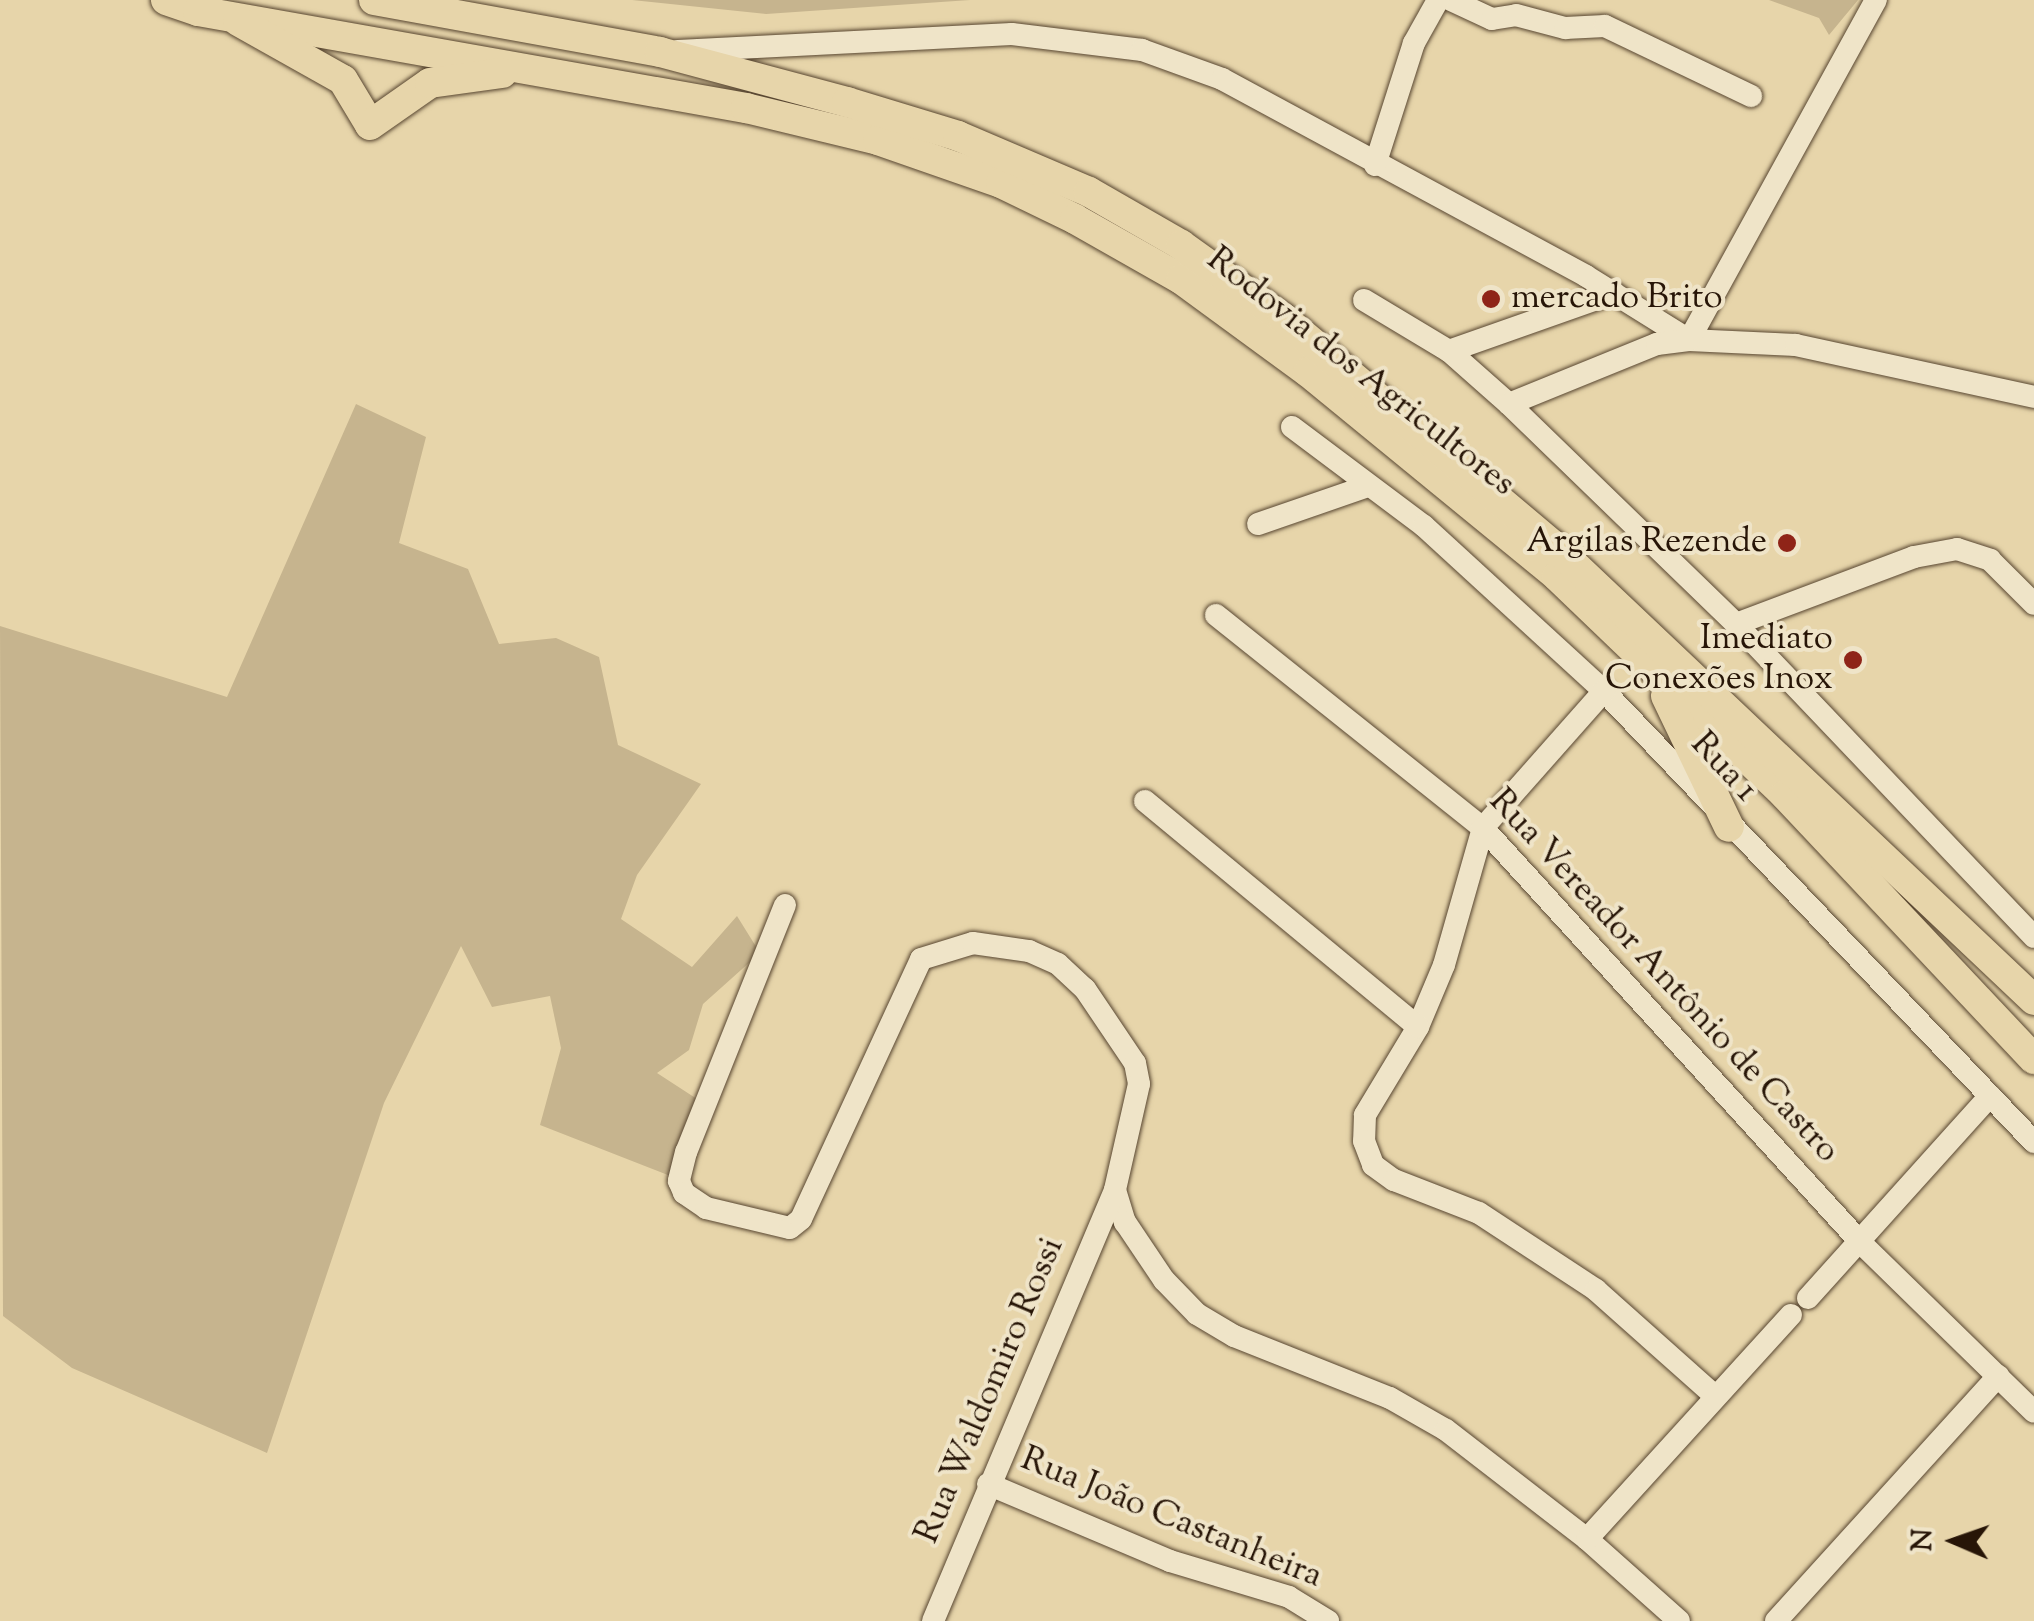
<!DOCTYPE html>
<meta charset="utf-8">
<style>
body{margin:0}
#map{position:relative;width:2034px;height:1621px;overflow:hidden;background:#e7d5aa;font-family:"Sorts Mill Goudy",serif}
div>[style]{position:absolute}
.green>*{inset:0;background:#c6b48e}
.roads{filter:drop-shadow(0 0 2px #574530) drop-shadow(0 0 2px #574530)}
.minor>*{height:22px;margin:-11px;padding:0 11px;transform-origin:11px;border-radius:11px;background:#efe4c8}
.major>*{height:30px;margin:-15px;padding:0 15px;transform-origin:15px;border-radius:15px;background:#e7d5aa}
.dots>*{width:28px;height:28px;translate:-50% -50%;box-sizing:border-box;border:5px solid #efe4c8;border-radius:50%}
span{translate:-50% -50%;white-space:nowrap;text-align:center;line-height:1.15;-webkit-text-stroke:8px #efe4c8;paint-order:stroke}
.poi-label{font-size:35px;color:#271507}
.left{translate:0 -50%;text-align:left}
.right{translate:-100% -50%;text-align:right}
.street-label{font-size:35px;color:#271507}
.north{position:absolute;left:1904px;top:1491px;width:100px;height:100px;-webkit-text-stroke:8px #efe4c8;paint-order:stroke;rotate:272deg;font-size:28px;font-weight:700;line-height:40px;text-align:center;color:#271507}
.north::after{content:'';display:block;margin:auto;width:35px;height:45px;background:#271507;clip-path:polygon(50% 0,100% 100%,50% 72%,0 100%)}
</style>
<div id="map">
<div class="green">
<div style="clip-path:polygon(632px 0,970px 0,766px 14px)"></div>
<div style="clip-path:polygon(1769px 0,1858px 0,1829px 35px,1819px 18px)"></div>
<div style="clip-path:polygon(356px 404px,426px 437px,399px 543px,468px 569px,499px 644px,556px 638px,599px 657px,618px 745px,701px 784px,637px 875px,621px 919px,692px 967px,737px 916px,760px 953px,703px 1004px,689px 1050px,657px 1073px,697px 1099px,673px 1177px,540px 1125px,561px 1048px,550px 996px,492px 1007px,461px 946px,384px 1103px,267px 1453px,72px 1368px,3px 1316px,0 626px,227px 697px)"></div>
</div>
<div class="roads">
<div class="minor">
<div style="left:1451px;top:0;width:45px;rotate:24.9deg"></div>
<div style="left:1492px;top:19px;width:24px;rotate:-9deg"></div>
<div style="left:1516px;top:15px;width:51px;rotate:14.9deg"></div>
<div style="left:1565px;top:28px;width:40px;rotate:-2.9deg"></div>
<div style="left:1605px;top:26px;width:162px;rotate:25.6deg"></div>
<div style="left:678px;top:51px;width:334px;rotate:-2.9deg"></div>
<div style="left:1012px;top:34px;width:131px;rotate:7deg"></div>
<div style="left:1142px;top:50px;width:85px;rotate:19.9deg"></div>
<div style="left:1222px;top:79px;width:414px;rotate:28.4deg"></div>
<div style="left:1586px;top:276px;width:121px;rotate:31.9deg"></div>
<div style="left:1689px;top:340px;width:107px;rotate:2.7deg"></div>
<div style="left:1796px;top:345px;width:244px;rotate:12.3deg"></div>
<div style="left:1375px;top:165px;width:128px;rotate:-72.3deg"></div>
<div style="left:1414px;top:43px;width:49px;rotate:-60.8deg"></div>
<div style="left:1364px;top:300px;width:99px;rotate:31deg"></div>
<div style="left:1449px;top:351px;width:80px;rotate:41.5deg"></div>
<div style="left:1509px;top:404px;width:316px;rotate:44.1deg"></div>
<div style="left:1736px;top:624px;width:432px;rotate:46.4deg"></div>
<div style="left:1689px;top:340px;width:388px;rotate:-61.2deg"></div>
<div style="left:1449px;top:351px;width:175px;rotate:-19.4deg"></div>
<div style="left:1509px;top:404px;width:160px;rotate:-22.1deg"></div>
<div style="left:1657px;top:344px;width:32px;rotate:-7deg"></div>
<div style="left:1292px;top:427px;width:165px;rotate:36.9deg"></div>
<div style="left:1424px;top:526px;width:244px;rotate:42.5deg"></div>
<div style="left:1604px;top:691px;width:623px;rotate:46.37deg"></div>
<div style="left:1258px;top:524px;width:116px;rotate:-19.1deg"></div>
<div style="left:1216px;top:615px;width:342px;rotate:38.6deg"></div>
<div style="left:1483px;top:828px;width:563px;rotate:47.66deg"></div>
<div style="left:1862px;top:1244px;width:240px;rotate:44.3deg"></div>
<div style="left:1736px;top:624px;width:190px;rotate:-20.6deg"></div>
<div style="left:1914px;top:557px;width:44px;rotate:-10.5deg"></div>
<div style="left:1957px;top:549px;width:35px;rotate:18deg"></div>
<div style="left:1990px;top:560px;width:62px;rotate:45deg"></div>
<div style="left:1604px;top:691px;width:183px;rotate:131.5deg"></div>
<div style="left:1483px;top:828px;width:142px;rotate:105.9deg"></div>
<div style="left:1444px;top:965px;width:67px;rotate:112.8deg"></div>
<div style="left:1418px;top:1027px;width:103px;rotate:121.1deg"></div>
<div style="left:1365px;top:1115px;width:26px;rotate:92deg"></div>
<div style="left:1364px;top:1141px;width:26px;rotate:69deg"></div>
<div style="left:1373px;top:1165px;width:26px;rotate:36deg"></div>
<div style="left:1394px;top:1180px;width:91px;rotate:21.2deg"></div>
<div style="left:1479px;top:1213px;width:140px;rotate:33.3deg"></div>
<div style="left:1596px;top:1290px;width:159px;rotate:41.7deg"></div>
<div style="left:1145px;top:801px;width:354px;rotate:39.6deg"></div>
<div style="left:785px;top:905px;width:266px;rotate:111.8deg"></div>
<div style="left:686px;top:1152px;width:30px;rotate:104deg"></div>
<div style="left:679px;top:1181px;width:13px;rotate:67deg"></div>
<div style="left:684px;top:1193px;width:27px;rotate:34deg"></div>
<div style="left:706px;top:1208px;width:86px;rotate:13.4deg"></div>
<div style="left:790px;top:1228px;width:14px;rotate:-39deg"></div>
<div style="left:801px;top:1219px;width:286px;rotate:-65.2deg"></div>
<div style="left:921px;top:959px;width:54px;rotate:-17.1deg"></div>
<div style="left:973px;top:943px;width:57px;rotate:8.1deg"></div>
<div style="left:1029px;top:951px;width:32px;rotate:24deg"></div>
<div style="left:1058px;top:964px;width:37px;rotate:43deg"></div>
<div style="left:1085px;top:989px;width:89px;rotate:56deg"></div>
<div style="left:1135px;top:1063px;width:21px;rotate:79deg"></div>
<div style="left:1139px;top:1084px;width:109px;rotate:102.8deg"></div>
<div style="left:1115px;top:1190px;width:34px;rotate:73deg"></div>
<div style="left:1125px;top:1222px;width:70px;rotate:56.1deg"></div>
<div style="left:1164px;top:1280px;width:47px;rotate:45.9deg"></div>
<div style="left:1197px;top:1314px;width:43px;rotate:30.7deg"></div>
<div style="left:1234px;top:1336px;width:168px;rotate:21.7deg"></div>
<div style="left:1390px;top:1398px;width:64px;rotate:29.7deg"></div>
<div style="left:1446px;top:1430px;width:178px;rotate:37.7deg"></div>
<div style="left:1587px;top:1539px;width:123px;rotate:41.7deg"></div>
<div style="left:1808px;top:1298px;width:272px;rotate:-48deg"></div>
<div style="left:988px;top:1484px;width:198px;rotate:22.9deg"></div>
<div style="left:1170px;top:1561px;width:124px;rotate:16.8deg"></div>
<div style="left:1289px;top:1597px;width:46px;rotate:31.6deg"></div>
<div style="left:1587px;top:1539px;width:303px;rotate:-47.7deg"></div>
<div style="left:933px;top:1621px;width:468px;rotate:-67.1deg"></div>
<div style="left:1776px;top:1621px;width:331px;rotate:-47.8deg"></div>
</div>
<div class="major">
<div style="left:166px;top:0;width:34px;rotate:19deg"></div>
<div style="left:198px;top:11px;width:557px;rotate:10.04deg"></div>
<div style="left:746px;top:108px;width:136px;rotate:13.6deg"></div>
<div style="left:878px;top:140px;width:130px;rotate:19.3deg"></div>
<div style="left:1001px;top:183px;width:82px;rotate:25.9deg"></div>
<div style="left:1075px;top:219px;width:122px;rotate:29.5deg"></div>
<div style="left:1181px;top:279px;width:157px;rotate:36.2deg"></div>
<div style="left:1308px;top:372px;width:322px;rotate:39.3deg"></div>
<div style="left:1557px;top:576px;width:316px;rotate:43.8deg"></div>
<div style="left:1785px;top:795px;width:363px;rotate:46.7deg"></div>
<div style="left:374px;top:0;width:291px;rotate:10.3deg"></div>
<div style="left:660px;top:52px;width:194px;rotate:15deg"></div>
<div style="left:847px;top:102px;width:116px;rotate:17deg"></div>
<div style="left:958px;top:136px;width:142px;rotate:23.1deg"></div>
<div style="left:1089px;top:192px;width:106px;rotate:29.9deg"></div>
<div style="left:1181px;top:245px;width:125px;rotate:35.6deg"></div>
<div style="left:1283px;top:318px;width:353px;rotate:40.1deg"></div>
<div style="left:1553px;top:545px;width:662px;rotate:43.41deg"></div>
<div style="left:238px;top:21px;width:120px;rotate:29.3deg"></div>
<div style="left:343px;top:80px;width:52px;rotate:59deg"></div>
<div style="left:370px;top:125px;width:73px;rotate:-35deg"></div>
<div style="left:430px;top:83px;width:73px;rotate:-7.9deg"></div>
<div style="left:1666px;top:696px;width:145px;rotate:64.3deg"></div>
</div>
</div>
<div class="dots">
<div style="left:1491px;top:299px;background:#8f2418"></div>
<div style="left:1787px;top:543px;background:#8f2418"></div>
<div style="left:1853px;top:660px;background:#8f2418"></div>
</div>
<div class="poi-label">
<span class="left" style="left:1511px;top:299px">mercado Brito</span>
<span class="right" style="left:1767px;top:543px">Argilas Rezende</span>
<span class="right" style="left:1833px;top:660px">Imediato<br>Conexões Inox</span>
</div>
<div class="street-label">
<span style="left:1360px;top:373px;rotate:38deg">Rodovia dos Agricultores</span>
<span style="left:1723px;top:768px;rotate:47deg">Rua 1</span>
<span style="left:1663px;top:977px;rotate:47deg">Rua Vereador Antônio de Castro</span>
<span style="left:991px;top:1391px;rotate:-67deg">Rua Waldomiro Rossi</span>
<span style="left:1171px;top:1519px;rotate:22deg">Rua João Castanheira</span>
</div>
<div class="north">N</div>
</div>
